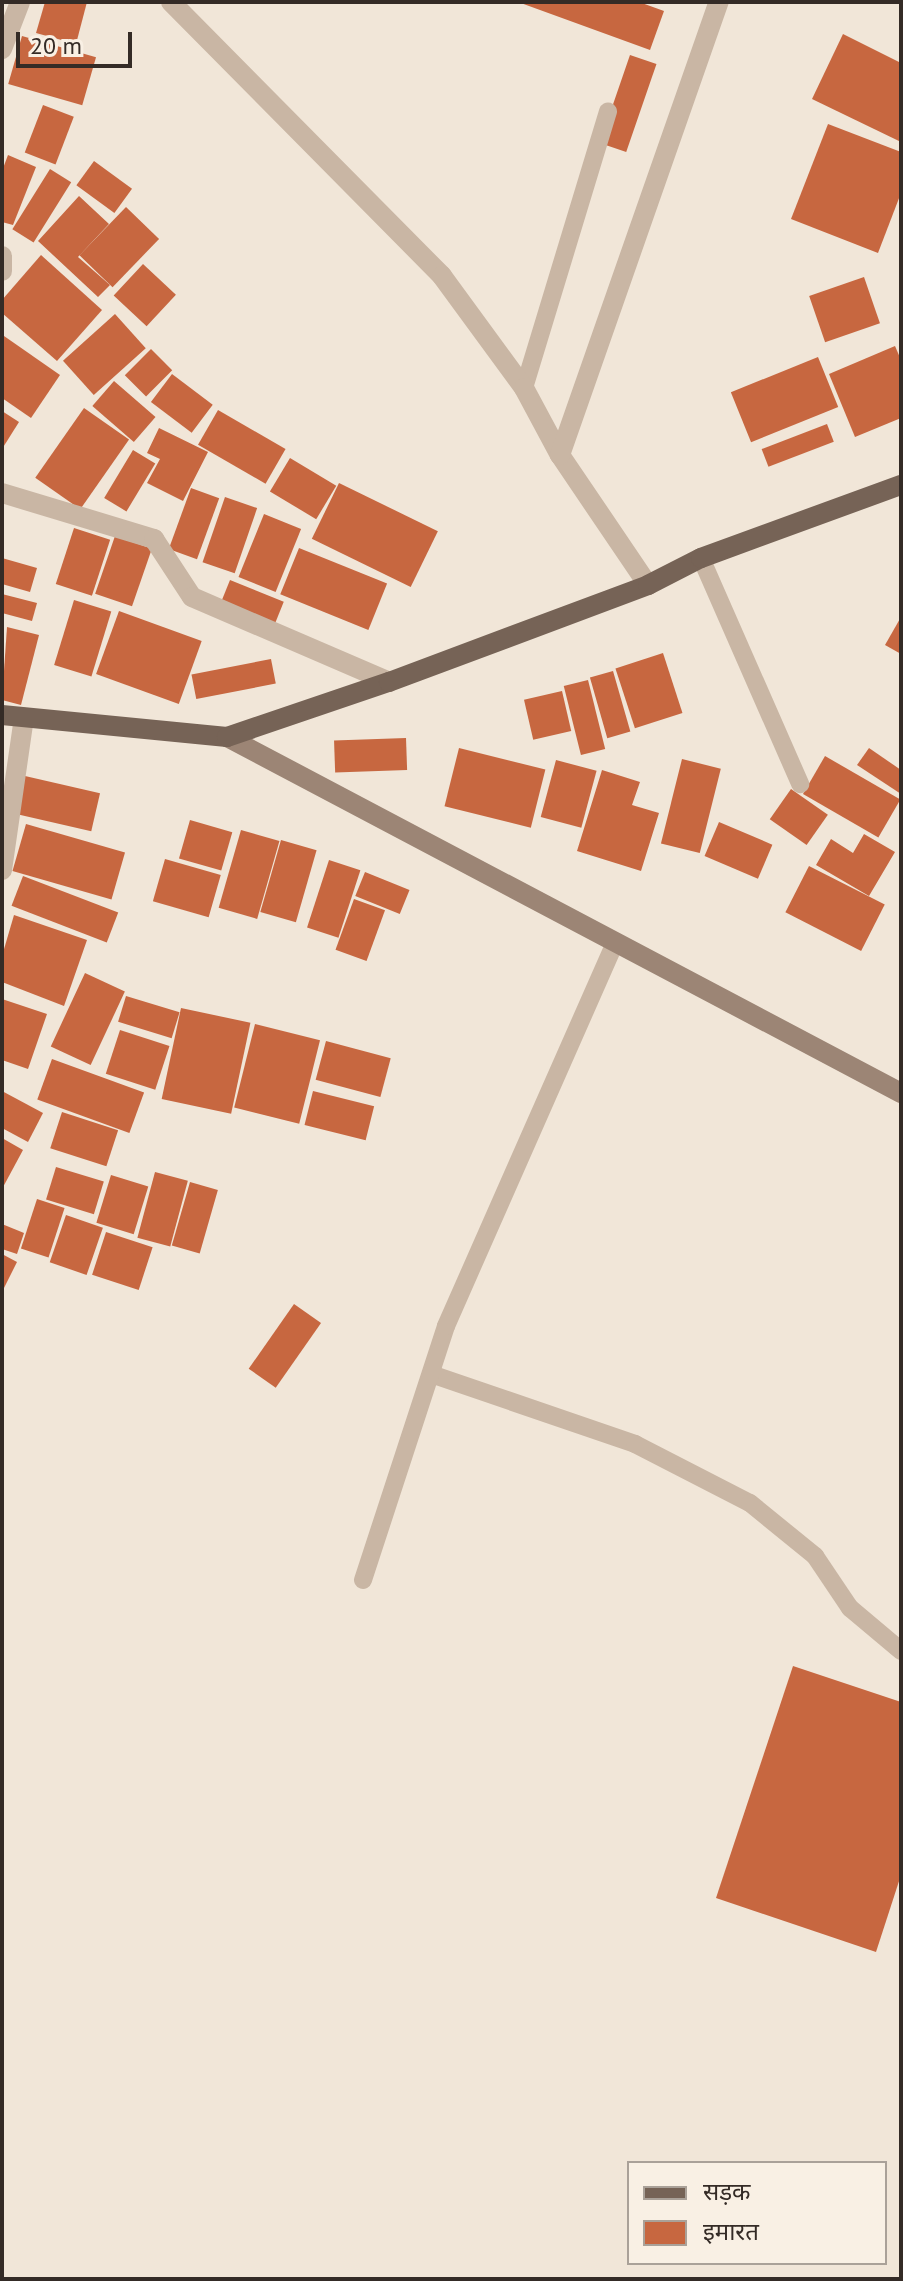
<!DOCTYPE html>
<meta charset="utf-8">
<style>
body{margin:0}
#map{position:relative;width:903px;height:2281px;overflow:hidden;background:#f1e6d8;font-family:"PT Sans","Noto Sans Devanagari",sans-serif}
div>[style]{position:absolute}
.building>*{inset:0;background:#c76740;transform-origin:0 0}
.lane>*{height:18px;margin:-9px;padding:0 9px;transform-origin:9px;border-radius:9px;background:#c9b6a4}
.street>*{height:20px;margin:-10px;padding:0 10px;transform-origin:10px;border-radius:10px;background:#c9b6a4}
.secondary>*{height:20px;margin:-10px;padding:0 10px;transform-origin:10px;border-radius:10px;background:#9c8575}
.primary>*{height:20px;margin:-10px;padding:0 10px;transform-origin:10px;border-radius:10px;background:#766356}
span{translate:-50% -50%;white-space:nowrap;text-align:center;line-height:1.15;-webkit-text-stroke:8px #f9f0e4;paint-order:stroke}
.frame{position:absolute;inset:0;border:4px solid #342b26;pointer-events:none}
.legend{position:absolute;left:627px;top:2161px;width:260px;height:104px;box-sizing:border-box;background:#f9f0e4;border:2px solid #aaa198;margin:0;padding:10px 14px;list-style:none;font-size:24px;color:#342b26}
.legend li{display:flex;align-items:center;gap:16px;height:40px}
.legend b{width:40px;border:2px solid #aaa198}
.scale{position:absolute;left:16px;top:32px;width:116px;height:36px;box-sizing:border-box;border:4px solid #342b26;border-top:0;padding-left:10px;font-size:24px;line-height:28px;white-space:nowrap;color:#342b26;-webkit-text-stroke:6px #f9f0e4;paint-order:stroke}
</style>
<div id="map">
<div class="building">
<div style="clip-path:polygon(45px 2px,87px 2px,76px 44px,36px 33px)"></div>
<div style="clip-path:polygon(518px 2px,639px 2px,664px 11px,650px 50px)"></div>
<div style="clip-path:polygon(843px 34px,901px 63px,901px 142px,812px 99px)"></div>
<div style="left:22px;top:36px;width:77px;height:50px;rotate:16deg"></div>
<div style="left:630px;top:55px;width:28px;height:93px;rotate:19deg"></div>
<div style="left:43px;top:105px;width:33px;height:51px;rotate:21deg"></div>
<div style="clip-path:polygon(828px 124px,901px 152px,901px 193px,878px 253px,791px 219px)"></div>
<div style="clip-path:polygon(8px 155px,36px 167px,13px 225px,2px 222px,2px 171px)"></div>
<div style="left:94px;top:161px;width:47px;height:30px;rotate:36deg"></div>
<div style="left:50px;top:169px;width:25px;height:71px;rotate:32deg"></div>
<div style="clip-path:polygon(79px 196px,109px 224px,78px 257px,110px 285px,98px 297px,38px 241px)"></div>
<div style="left:126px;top:207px;width:46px;height:67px;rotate:44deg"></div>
<div style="clip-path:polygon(41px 255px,102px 310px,57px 361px,2px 313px,2px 300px)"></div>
<div style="left:143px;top:264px;width:45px;height:43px;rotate:43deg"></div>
<div style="left:864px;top:277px;width:49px;height:58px;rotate:71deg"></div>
<div style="left:115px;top:314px;width:46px;height:70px;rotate:48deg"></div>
<div style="clip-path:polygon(4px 336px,60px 375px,31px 418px,2px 398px)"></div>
<div style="clip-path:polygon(895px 346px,901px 360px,901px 418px,855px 437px,829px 374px)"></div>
<div style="left:151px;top:349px;width:30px;height:37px;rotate:45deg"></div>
<div style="left:818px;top:357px;width:54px;height:94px;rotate:68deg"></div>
<div style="left:172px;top:374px;width:51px;height:35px;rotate:37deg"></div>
<div style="left:114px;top:381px;width:55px;height:33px;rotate:41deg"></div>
<div style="left:84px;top:408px;width:55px;height:85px;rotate:35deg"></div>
<div style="left:218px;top:410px;width:78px;height:40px;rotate:30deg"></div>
<div style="clip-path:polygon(2px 411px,19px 422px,2px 449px)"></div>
<div style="left:827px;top:424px;width:19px;height:70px;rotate:69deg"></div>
<div style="clip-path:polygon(159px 428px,208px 452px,183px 501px,147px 483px,160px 459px,147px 453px)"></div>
<div style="left:133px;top:450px;width:26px;height:56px;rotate:31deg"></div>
<div style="left:290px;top:458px;width:54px;height:39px;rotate:31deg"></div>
<div style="left:339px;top:483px;width:110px;height:62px;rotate:26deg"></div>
<div style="left:191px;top:488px;width:30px;height:65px;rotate:20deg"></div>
<div style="left:225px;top:497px;width:34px;height:69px;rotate:19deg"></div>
<div style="left:264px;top:514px;width:40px;height:68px;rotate:22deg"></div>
<div style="left:74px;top:528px;width:38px;height:59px;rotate:18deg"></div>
<div style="left:115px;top:536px;width:39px;height:61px;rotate:19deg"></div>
<div style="left:299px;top:548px;width:95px;height:50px;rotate:22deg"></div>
<div style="clip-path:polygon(2px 558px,37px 568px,30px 592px,2px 584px)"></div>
<div style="left:230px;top:580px;width:58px;height:25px;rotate:22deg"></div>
<div style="clip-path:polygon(2px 594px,37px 603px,32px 621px,2px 613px)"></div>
<div style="left:74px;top:600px;width:39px;height:68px;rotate:17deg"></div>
<div style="left:119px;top:611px;width:88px;height:67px;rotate:20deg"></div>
<div style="clip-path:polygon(901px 617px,901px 654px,885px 645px)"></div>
<div style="clip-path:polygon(7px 627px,39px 635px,21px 705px,2px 700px)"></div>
<div style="left:663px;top:653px;width:63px;height:50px;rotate:72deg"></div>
<div style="left:271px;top:659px;width:25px;height:81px;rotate:79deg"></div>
<div style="left:613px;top:671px;width:63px;height:24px;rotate:74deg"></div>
<div style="left:588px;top:680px;width:71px;height:25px;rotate:76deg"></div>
<div style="left:562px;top:691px;width:41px;height:39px;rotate:77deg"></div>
<div style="left:406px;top:738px;width:32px;height:72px;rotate:88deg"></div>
<div style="left:459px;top:748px;width:89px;height:60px;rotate:14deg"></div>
<div style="clip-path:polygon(869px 748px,901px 770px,901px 794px,857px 765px)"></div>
<div style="left:825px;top:756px;width:87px;height:44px;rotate:30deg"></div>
<div style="left:682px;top:759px;width:40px;height:87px;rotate:14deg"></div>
<div style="left:556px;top:760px;width:42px;height:59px;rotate:15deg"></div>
<div style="clip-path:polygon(602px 770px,640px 782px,632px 805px,659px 813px,641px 871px,577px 851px)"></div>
<div style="left:25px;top:776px;width:77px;height:39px;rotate:13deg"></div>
<div style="left:791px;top:789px;width:45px;height:37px;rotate:35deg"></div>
<div style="left:190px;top:820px;width:44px;height:40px;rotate:16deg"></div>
<div style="left:719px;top:822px;width:58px;height:37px;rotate:23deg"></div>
<div style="left:26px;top:824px;width:103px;height:49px;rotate:16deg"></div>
<div style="left:241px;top:830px;width:40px;height:81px;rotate:16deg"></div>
<div style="clip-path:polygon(864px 834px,895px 852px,869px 896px,816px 865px,831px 839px,853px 853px)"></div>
<div style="left:281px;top:840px;width:37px;height:75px;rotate:16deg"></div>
<div style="left:165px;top:859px;width:58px;height:44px;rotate:16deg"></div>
<div style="left:329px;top:860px;width:33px;height:71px;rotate:18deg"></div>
<div style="left:809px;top:866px;width:85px;height:52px;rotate:27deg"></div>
<div style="left:365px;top:872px;width:48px;height:26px;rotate:22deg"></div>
<div style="left:23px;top:876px;width:102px;height:32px;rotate:21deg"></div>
<div style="left:354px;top:899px;width:33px;height:54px;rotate:20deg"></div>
<div style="clip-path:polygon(14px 915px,87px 940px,64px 1006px,2px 982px,2px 956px)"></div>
<div style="left:85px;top:973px;width:44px;height:81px;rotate:25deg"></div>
<div style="left:126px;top:996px;width:56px;height:27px;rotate:17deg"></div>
<div style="clip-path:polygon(2px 999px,47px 1014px,28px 1069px,2px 1060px)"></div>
<div style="left:181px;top:1008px;width:71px;height:93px;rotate:12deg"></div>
<div style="left:255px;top:1024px;width:67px;height:86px;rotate:14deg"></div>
<div style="left:120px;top:1030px;width:52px;height:46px;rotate:18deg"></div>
<div style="left:326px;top:1041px;width:67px;height:40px;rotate:15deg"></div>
<div style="left:52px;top:1059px;width:98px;height:43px;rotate:20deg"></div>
<div style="clip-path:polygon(2px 1091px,43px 1113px,28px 1142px,2px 1128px)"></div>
<div style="left:313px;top:1091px;width:63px;height:35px;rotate:14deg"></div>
<div style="left:62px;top:1112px;width:59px;height:38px;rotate:18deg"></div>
<div style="clip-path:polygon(2px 1138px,23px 1150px,2px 1189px)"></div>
<div style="left:56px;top:1167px;width:50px;height:34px;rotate:17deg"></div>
<div style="left:155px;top:1172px;width:34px;height:68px;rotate:15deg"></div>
<div style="left:111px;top:1175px;width:39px;height:50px;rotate:17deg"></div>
<div style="left:190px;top:1182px;width:29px;height:66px;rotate:16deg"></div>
<div style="left:37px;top:1199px;width:29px;height:52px;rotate:18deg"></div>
<div style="left:66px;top:1215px;width:39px;height:50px;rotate:19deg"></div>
<div style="clip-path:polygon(2px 1224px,24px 1233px,17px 1254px,2px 1249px)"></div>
<div style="left:106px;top:1232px;width:49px;height:45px;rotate:18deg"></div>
<div style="clip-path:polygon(2px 1254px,17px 1262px,2px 1292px)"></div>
<div style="left:294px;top:1304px;width:33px;height:79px;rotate:35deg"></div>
<div style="clip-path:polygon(793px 1666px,901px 1702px,901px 1875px,876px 1952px,716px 1898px)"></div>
</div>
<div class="lane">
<div style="left:524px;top:388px;width:289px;rotate:-73.1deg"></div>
<div style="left:701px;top:558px;width:247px;rotate:66.3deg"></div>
<div style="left:431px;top:1374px;width:216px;rotate:18.9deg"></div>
<div style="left:635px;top:1444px;width:129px;rotate:27.2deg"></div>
<div style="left:750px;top:1503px;width:84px;rotate:39.2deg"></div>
<div style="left:815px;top:1556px;width:63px;rotate:56.1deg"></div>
<div style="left:850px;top:1608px;width:67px;rotate:40.1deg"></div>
<div style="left:363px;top:1580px;width:267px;rotate:-71.9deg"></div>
<div style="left:446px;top:1326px;width:419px;rotate:-66.2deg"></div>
</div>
<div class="street">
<div style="left:171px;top:2px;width:385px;rotate:45.3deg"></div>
<div style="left:442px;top:276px;width:139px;rotate:53.8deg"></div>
<div style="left:524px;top:388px;width:76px;rotate:61.8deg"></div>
<div style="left:560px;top:455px;width:157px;rotate:55.9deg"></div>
<div style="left:2px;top:49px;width:50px;rotate:-69deg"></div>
<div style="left:2px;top:256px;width:15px;rotate:90deg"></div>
<div style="left:560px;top:455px;width:480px;rotate:-70.7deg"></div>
<div style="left:2px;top:493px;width:159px;rotate:16.8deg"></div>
<div style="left:154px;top:539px;width:69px;rotate:56.8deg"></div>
<div style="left:192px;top:597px;width:215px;rotate:23.3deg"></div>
<div style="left:2px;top:870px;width:154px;rotate:-81.8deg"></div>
</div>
<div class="secondary">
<div style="left:227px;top:737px;width:762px;rotate:27.84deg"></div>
</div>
<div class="primary">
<div style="left:2px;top:715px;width:226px;rotate:5.6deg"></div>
<div style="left:227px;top:737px;width:171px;rotate:-18.8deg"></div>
<div style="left:389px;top:682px;width:277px;rotate:-20.5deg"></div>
<div style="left:648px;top:585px;width:59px;rotate:-27deg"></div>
<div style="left:701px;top:558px;width:213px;rotate:-20.1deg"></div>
</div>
<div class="frame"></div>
<ul class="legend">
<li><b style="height:10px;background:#766356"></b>सड़क</li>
<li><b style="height:22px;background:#c76740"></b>इमारत</li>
</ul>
<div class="scale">20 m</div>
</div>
